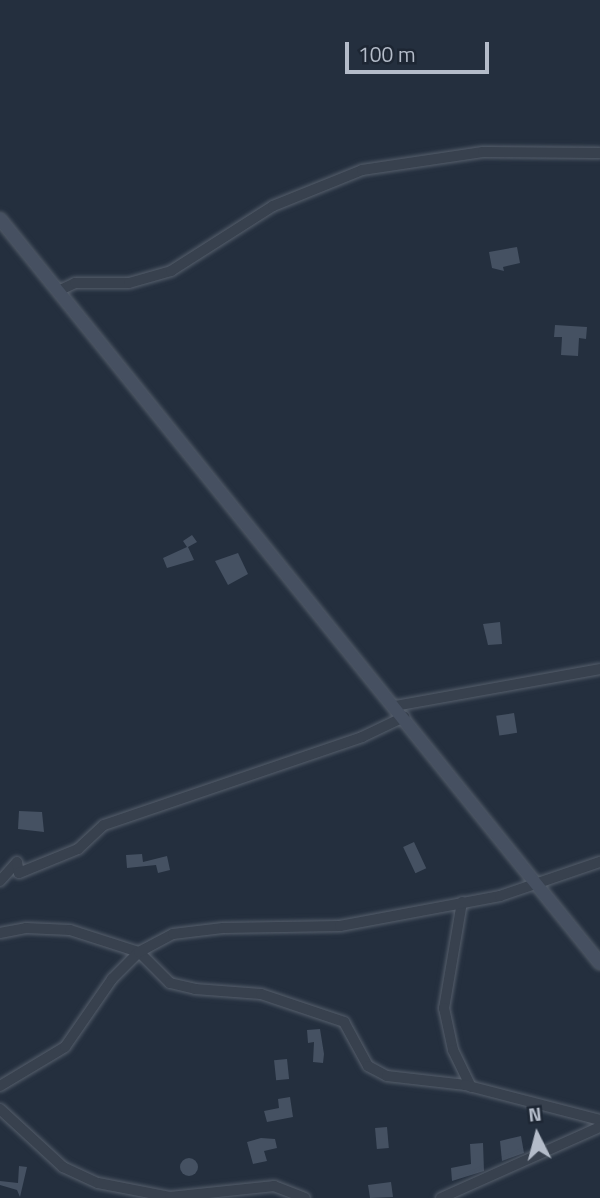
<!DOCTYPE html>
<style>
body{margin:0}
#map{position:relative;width:600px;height:1198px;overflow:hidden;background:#242f3e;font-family:"Titillium Web",sans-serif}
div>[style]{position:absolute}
.building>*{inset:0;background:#455162;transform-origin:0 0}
.round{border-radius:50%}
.roads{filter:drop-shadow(0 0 2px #565f6c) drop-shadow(0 0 2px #565f6c)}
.street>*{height:10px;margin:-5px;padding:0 5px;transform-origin:5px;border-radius:5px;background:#38414e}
.secondary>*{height:12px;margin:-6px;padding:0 6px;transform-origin:6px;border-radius:6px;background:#465061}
span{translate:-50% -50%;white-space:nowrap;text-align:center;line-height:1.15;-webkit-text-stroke:5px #1d2633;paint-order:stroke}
.north{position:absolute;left:502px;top:1100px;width:70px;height:70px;-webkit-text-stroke:5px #1d2633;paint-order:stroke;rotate:354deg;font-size:19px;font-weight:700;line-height:28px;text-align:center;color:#b4bcc9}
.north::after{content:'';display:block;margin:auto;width:24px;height:32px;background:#b4bcc9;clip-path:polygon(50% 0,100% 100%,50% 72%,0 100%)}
.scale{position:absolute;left:345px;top:42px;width:144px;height:32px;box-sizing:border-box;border:4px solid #b4bcc9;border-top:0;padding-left:9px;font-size:21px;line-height:24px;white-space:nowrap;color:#b4bcc9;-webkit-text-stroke:5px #1d2633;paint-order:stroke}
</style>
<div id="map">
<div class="building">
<div style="clip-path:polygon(517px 247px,520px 263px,503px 267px,504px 271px,492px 268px,489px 252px)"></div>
<div style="clip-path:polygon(555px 325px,587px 327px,586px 339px,579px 338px,578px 356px,561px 355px,562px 337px,554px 337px)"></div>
<div style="clip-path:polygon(192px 535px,197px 542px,188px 547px,194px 560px,167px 568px,163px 558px,187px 547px,183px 541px)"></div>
<div style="clip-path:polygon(238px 553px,248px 574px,228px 585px,215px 561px)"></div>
<div style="clip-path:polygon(500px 622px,502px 644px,488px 645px,483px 624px)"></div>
<div style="left:514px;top:713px;width:20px;height:18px;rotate:81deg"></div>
<div style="clip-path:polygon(19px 811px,42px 812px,44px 832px,18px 829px)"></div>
<div style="left:414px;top:842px;width:29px;height:12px;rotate:65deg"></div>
<div style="clip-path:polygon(142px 854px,143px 862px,167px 856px,170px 870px,158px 873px,156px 865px,127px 868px,126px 855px)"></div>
<div style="clip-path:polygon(320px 1029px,324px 1054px,323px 1063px,313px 1062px,314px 1042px,308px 1043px,307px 1030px)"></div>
<div style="left:287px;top:1059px;width:20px;height:13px;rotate:84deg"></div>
<div style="clip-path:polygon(290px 1097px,293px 1117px,267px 1122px,264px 1111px,279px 1108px,278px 1099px)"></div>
<div style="left:387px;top:1127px;width:21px;height:12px;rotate:85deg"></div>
<div style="clip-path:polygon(521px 1136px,524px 1153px,502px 1161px,500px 1141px)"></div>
<div style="clip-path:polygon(261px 1138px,275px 1139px,277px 1148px,264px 1151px,267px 1161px,253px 1164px,247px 1142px)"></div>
<div style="clip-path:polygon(483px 1143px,484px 1171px,452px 1181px,451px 1168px,471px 1164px,470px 1144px)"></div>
<div class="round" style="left:180px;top:1158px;width:18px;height:18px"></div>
<div style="clip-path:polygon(19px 1166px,27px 1167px,20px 1197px,17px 1190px,0 1185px,0 1181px,18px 1183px)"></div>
<div style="clip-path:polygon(391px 1182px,393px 1197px,370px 1198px,368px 1185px)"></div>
</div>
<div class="roads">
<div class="street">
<div style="left:58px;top:291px;width:19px;rotate:-25deg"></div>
<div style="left:75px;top:283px;width:54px"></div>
<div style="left:129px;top:283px;width:44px;rotate:-15.9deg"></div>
<div style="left:171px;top:271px;width:121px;rotate:-32.5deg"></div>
<div style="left:273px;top:206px;width:96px;rotate:-22deg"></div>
<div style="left:362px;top:170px;width:122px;rotate:-8.5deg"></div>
<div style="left:483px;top:152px;width:117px;rotate:0.5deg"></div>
<div style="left:395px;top:706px;width:208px;rotate:-10.2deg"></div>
<div style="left:0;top:881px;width:25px;rotate:-48deg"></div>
<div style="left:17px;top:862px;width:11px;rotate:80deg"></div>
<div style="left:19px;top:873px;width:64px;rotate:-22.1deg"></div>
<div style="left:78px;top:849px;width:35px;rotate:-43deg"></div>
<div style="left:104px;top:825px;width:273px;rotate:-18.8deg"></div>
<div style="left:362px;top:737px;width:47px;rotate:-25.5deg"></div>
<div style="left:462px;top:902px;width:108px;rotate:99.6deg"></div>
<div style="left:444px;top:1008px;width:43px;rotate:77.9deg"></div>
<div style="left:453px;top:1050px;width:41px;rotate:64.1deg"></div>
<div style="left:0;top:933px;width:26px;rotate:-11deg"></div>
<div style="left:26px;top:928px;width:44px;rotate:2.6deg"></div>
<div style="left:70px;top:930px;width:72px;rotate:17.7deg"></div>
<div style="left:139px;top:952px;width:44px;rotate:45deg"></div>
<div style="left:170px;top:983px;width:26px;rotate:13deg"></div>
<div style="left:195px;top:989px;width:66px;rotate:4.3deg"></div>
<div style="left:261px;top:994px;width:88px;rotate:18.6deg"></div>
<div style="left:344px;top:1022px;width:50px;rotate:61.4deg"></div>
<div style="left:368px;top:1066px;width:21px;rotate:28deg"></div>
<div style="left:387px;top:1076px;width:79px;rotate:6.6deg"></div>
<div style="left:465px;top:1085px;width:139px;rotate:14.5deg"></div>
<div style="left:0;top:1086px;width:76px;rotate:-31deg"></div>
<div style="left:65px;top:1047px;width:83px;rotate:-55.3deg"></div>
<div style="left:112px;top:979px;width:38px;rotate:-45deg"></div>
<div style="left:139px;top:952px;width:38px;rotate:-28deg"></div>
<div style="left:173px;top:934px;width:50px;rotate:-6.8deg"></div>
<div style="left:223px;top:928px;width:117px;rotate:-1deg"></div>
<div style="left:340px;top:926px;width:163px;rotate:-10.6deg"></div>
<div style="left:500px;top:896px;width:106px;rotate:-18.8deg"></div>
<div style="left:0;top:1109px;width:86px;rotate:42.6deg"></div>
<div style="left:63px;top:1167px;width:38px;rotate:25deg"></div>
<div style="left:98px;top:1183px;width:73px;rotate:11deg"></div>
<div style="left:170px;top:1197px;width:105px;rotate:-6deg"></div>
<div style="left:274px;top:1186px;width:33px;rotate:21deg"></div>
<div style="left:441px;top:1198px;width:174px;rotate:-24.1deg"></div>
</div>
<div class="secondary">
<div style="left:0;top:219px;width:956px;rotate:51.12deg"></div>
</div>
</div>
<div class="north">N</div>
<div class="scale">100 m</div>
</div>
